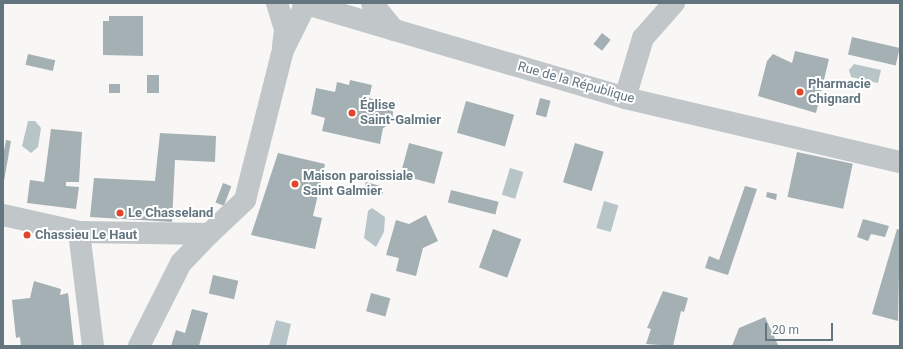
<!DOCTYPE html>
<meta charset="utf-8">
<style>
body{margin:0}
#map{position:relative;width:903px;height:349px;overflow:hidden;background:#f8f7f5;font-family:Roboto,sans-serif}
div>[style]{position:absolute}
.water>*{inset:0;background:#b8c5c8;transform-origin:0 0}
.building>*{inset:0;background:#a5b0b4;transform-origin:0 0}
.minor>*{height:22px;margin:-11px;padding:0 11px;transform-origin:11px;border-radius:11px;background:#c1c6c9}
.tertiary>*{height:22px;margin:-11px;padding:0 11px;transform-origin:11px;border-radius:11px;background:#c1c6c9}
.dots>*{width:11px;height:11px;translate:-50% -50%;box-sizing:border-box;border:2px solid #fff;border-radius:50%}
span{translate:-50% -50%;white-space:nowrap;text-align:center;line-height:1.15;-webkit-text-stroke:4px #fff;paint-order:stroke}
.street-label{font-size:13px;color:#637680}
.poi-label{font-size:13px;color:#637680;font-weight:700}
.left{translate:0 -50%;text-align:left}
.frame{position:absolute;inset:0;border:4px solid #637680;pointer-events:none}
.scale{position:absolute;left:765px;top:323px;width:68px;height:18px;box-sizing:border-box;border:2px solid #637680;border-top:0;padding-left:5px;font-size:12px;line-height:14px;white-space:nowrap;color:#637680;-webkit-text-stroke:3px #fff;paint-order:stroke}
</style>
<div id="map">
<div class="water">
<div style="clip-path:polygon(854px 64px,881px 70px,878px 83px,851px 77px,849px 70px)"></div>
<div style="clip-path:polygon(28px 121px,35px 121px,41px 128px,38px 147px,31px 153px,22px 146px)"></div>
<div style="left:510px;top:168px;width:14px;height:28px;rotate:17deg"></div>
<div style="left:604px;top:201px;width:15px;height:28px;rotate:16deg"></div>
<div style="clip-path:polygon(372px 208px,385px 217px,384px 232px,376px 247px,364px 238px,368px 211px)"></div>
<div style="clip-path:polygon(276px 320px,291px 324px,286px 346px,269px 346px)"></div>
</div>
<div class="building">
<div style="clip-path:polygon(109px 16px,143px 16px,143px 56px,103px 55px,103px 21px,109px 21px)"></div>
<div style="left:602px;top:33px;width:11px;height:14px;rotate:38deg"></div>
<div style="left:852px;top:37px;width:49px;height:18px;rotate:13deg"></div>
<div style="clip-path:polygon(795px 51px,829px 59px,816px 113px,758px 96px,767px 61px,773px 54px,792px 63px)"></div>
<div style="left:28px;top:54px;width:28px;height:11px;rotate:13deg"></div>
<div style="left:147px;top:75px;width:12px;height:18px"></div>
<div style="clip-path:polygon(350px 80px,372px 85px,369px 98px,386px 103px,393px 112px,392px 123px,383px 128px,380px 144px,322px 131px,325px 118px,311px 114px,316px 88px,335px 92px,337px 82px,349px 85px)"></div>
<div style="left:109px;top:84px;width:11px;height:9px"></div>
<div style="left:540px;top:98px;width:11px;height:17px;rotate:15deg"></div>
<div style="left:466px;top:101px;width:50px;height:33px;rotate:16deg"></div>
<div style="clip-path:polygon(51px 129px,82px 132px,79px 182px,66px 182px,66px 186px,79px 187px,76px 209px,27px 203px,30px 180px,44px 182px)"></div>
<div style="clip-path:polygon(160px 133px,216px 136px,215px 162px,175px 160px,172px 222px,90px 217px,94px 178px,155px 181px)"></div>
<div style="clip-path:polygon(6px 140px,11px 141px,4px 181px,3px 156px)"></div>
<div style="left:409px;top:143px;width:35px;height:33px;rotate:15deg"></div>
<div style="left:575px;top:143px;width:30px;height:41px;rotate:17deg"></div>
<div style="left:797px;top:152px;width:57px;height:46px;rotate:12deg"></div>
<div style="clip-path:polygon(278px 153px,325px 164px,313px 216px,322px 218px,315px 249px,251px 235px)"></div>
<div style="left:366px;top:182px;width:19px;height:10px;rotate:16deg"></div>
<div style="left:223px;top:183px;width:9px;height:21px;rotate:21deg"></div>
<div style="clip-path:polygon(745px 186px,757px 189px,728px 275px,705px 268px,709px 256px,719px 260px)"></div>
<div style="left:451px;top:190px;width:49px;height:13px;rotate:14deg"></div>
<div style="clip-path:polygon(767px 192px,777px 194px,776px 200px,766px 197px)"></div>
<div style="clip-path:polygon(426px 215px,438px 241px,423px 248px,416px 276px,396px 271px,399px 258px,386px 255px,396px 220px,409px 224px)"></div>
<div style="clip-path:polygon(863px 219px,889px 226px,885px 237px,871px 234px,868px 241px,857px 237px)"></div>
<div style="left:493px;top:229px;width:30px;height:41px;rotate:20deg"></div>
<div style="clip-path:polygon(897px 229px,900px 230px,898px 321px,872px 314px)"></div>
<div style="left:213px;top:275px;width:26px;height:19px;rotate:13deg"></div>
<div style="clip-path:polygon(34px 281px,61px 289px,60px 295px,68px 293px,74px 346px,21px 346px,20px 337px,16px 338px,12px 300px,30px 298px)"></div>
<div style="clip-path:polygon(663px 291px,688px 298px,684px 312px,681px 311px,673px 346px,646px 344px,651px 329px,647px 328px)"></div>
<div style="left:371px;top:293px;width:20px;height:19px;rotate:15deg"></div>
<div style="clip-path:polygon(192px 309px,208px 313px,199px 346px,171px 346px,176px 330px,185px 333px)"></div>
<div style="clip-path:polygon(765px 317px,778px 345px,732px 346px,739px 328px)"></div>
</div>
<div class="minor">
<div style="left:372px;top:3px;width:35px;rotate:51deg"></div>
<div style="left:625px;top:98px;width:63px;rotate:-73.3deg"></div>
<div style="left:643px;top:38px;width:47px;rotate:-48.5deg"></div>
<div style="left:79px;top:232px;width:115px;rotate:83deg"></div>
<div style="left:139px;top:346px;width:93px;rotate:-63.2deg"></div>
<div style="left:181px;top:263px;width:40px;rotate:-46deg"></div>
</div>
<div class="tertiary">
<div style="left:277px;top:3px;width:28px;rotate:73deg"></div>
<div style="left:285px;top:30px;width:17px;rotate:97deg"></div>
<div style="left:303px;top:3px;width:336px;rotate:16.4deg"></div>
<div style="left:625px;top:98px;width:282px;rotate:13.1deg"></div>
<div style="left:3px;top:215px;width:78px;rotate:12.6deg"></div>
<div style="left:79px;top:232px;width:130px;rotate:0.9deg"></div>
<div style="left:209px;top:234px;width:50px;rotate:-43.4deg"></div>
<div style="left:245px;top:200px;width:155px;rotate:-75.8deg"></div>
<div style="left:283px;top:50px;width:51px;rotate:-63.4deg"></div>
</div>
<div class="dots">
<div style="left:800px;top:92px;background:#e1452c"></div>
<div style="left:352px;top:113px;background:#e1452c"></div>
<div style="left:295px;top:184px;background:#e1452c"></div>
<div style="left:120px;top:213px;background:#e1452c"></div>
<div style="left:27px;top:235px;background:#e1452c"></div>
</div>
<div class="street-label">
<span style="left:576px;top:83px;rotate:16deg">Rue de la République</span>
</div>
<div class="poi-label">
<span class="left" style="left:808px;top:92px">Pharmacie<br>Chignard</span>
<span class="left" style="left:360px;top:113px">Église<br>Saint-Galmier</span>
<span class="left" style="left:303px;top:184px">Maison paroissiale<br>Saint Galmier</span>
<span class="left" style="left:128px;top:213px">Le Chasseland</span>
<span class="left" style="left:35px;top:235px">Chassieu Le Haut</span>
</div>
<div class="frame"></div>
<div class="scale">20 m</div>
</div>
